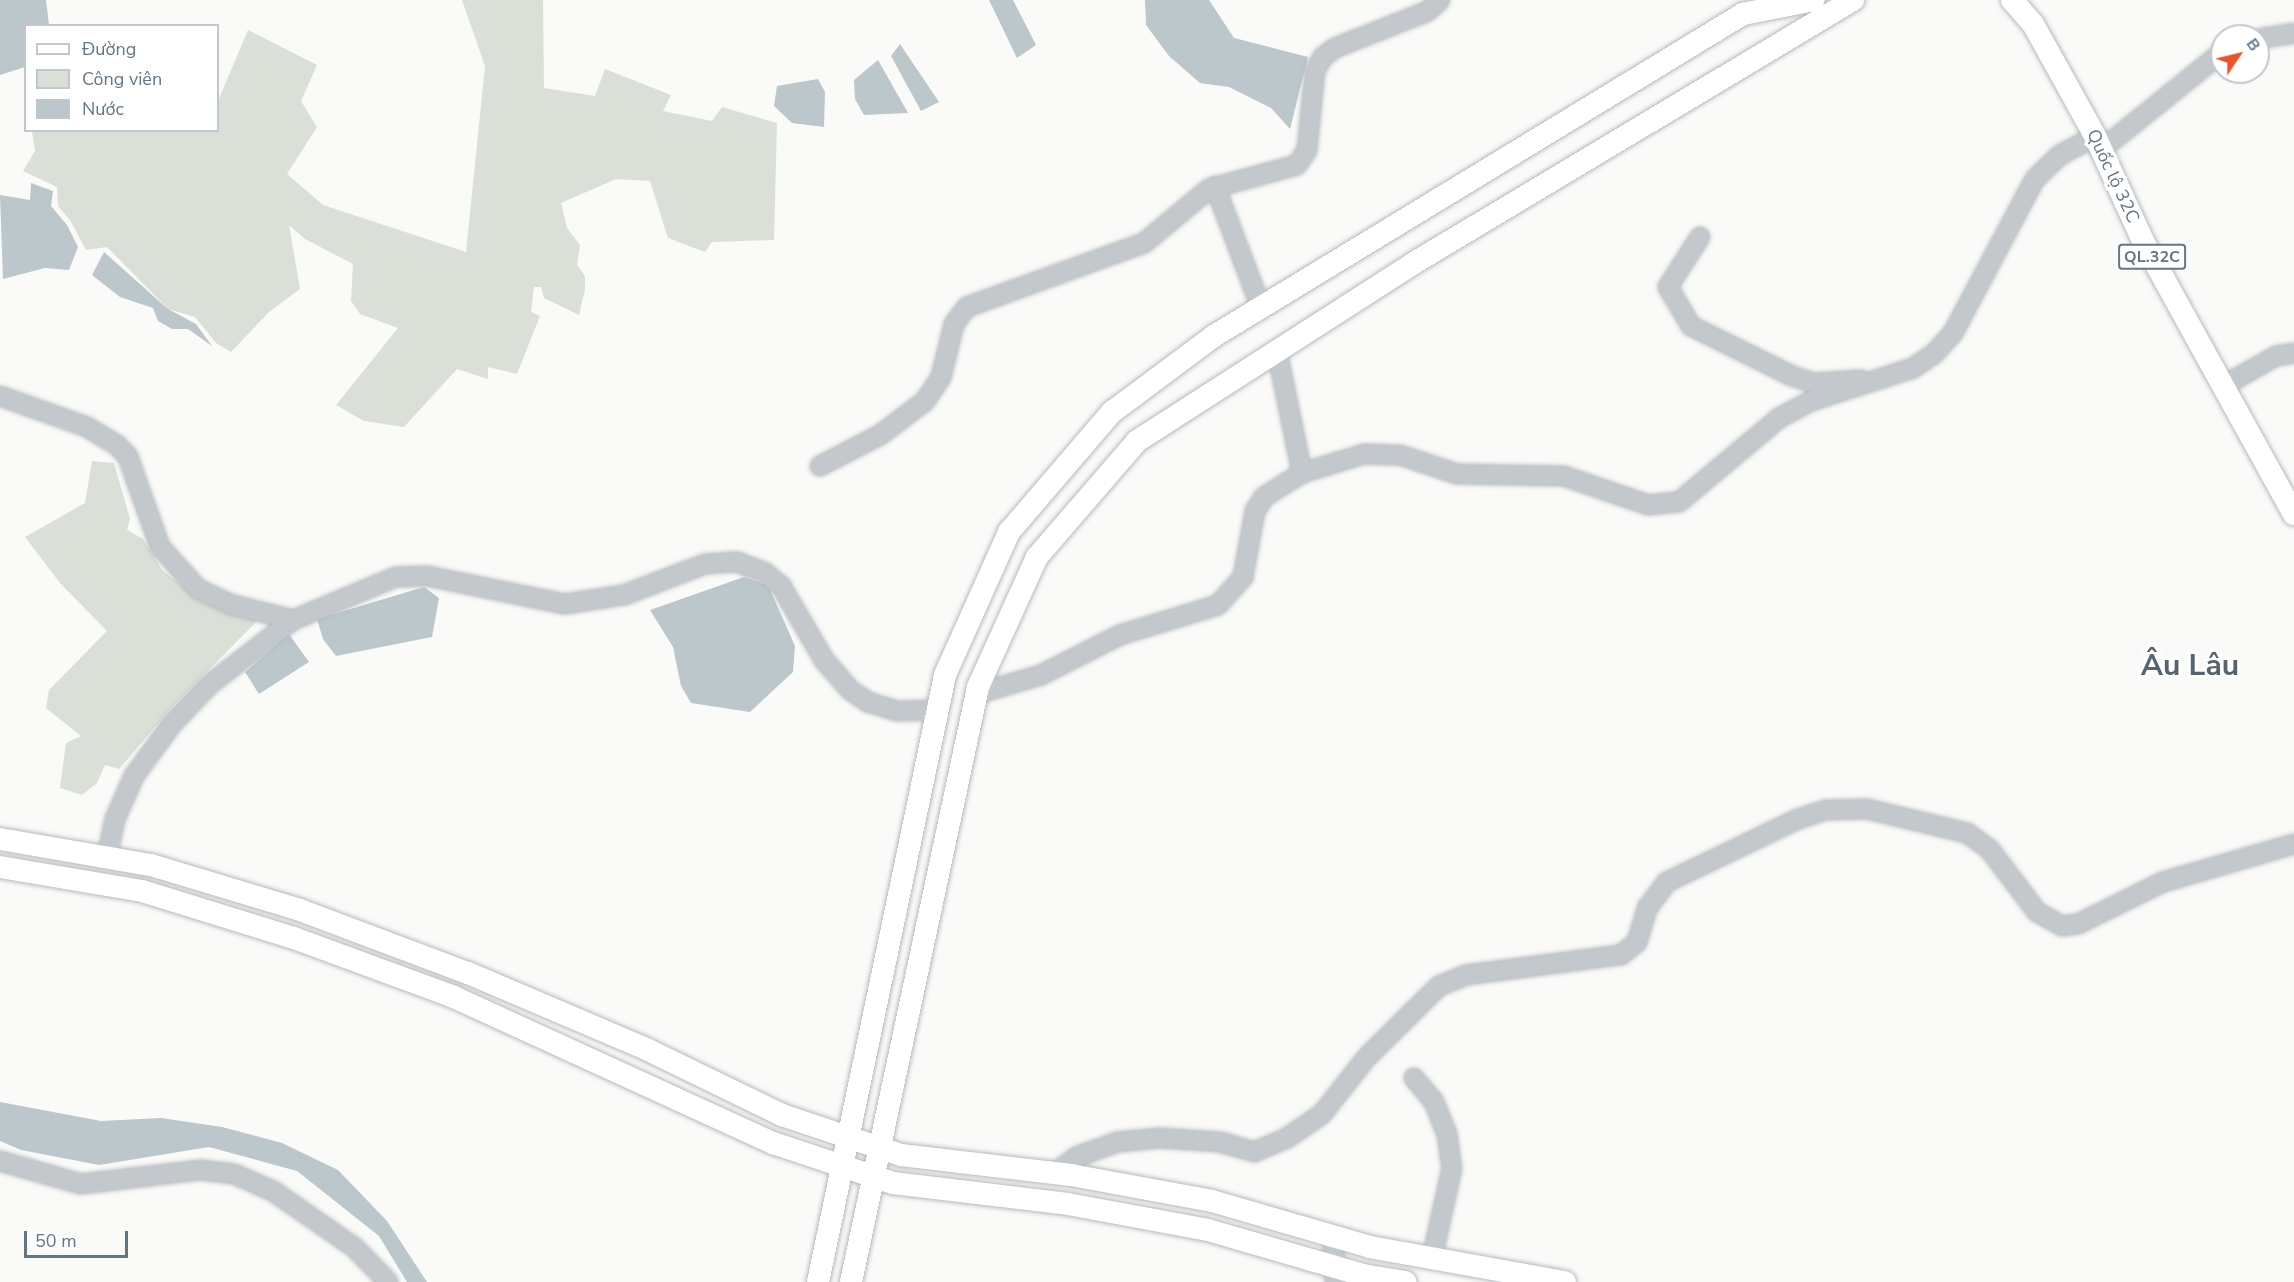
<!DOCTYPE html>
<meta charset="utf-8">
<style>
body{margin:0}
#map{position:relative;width:2294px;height:1282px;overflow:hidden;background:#fafaf8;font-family:"Nunito Sans",sans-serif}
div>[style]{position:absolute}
.green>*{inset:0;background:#dadfd7}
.water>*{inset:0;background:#bbc7cb}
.roads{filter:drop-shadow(0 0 2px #b5babe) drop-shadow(0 0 2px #b5babe)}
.minor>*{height:18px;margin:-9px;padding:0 9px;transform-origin:9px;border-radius:9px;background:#c3c8cc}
.major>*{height:22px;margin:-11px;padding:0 11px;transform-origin:11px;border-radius:11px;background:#fff}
span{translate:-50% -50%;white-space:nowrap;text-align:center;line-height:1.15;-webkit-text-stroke:6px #fff;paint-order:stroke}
.shield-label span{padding:2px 4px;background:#fff;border:2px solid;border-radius:4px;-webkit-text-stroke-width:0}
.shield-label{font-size:16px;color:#657683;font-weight:700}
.street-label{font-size:18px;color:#657683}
.town-label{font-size:30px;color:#57646e;font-weight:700}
.legend{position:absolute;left:24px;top:24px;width:195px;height:108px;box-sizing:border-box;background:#fff;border:2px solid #c1c8cd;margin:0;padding:8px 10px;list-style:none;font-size:18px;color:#657683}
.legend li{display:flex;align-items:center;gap:12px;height:30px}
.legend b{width:30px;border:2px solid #c1c8cd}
.north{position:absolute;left:2210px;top:24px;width:60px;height:60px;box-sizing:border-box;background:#fff;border:2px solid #c1c8cd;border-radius:50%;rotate:55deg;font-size:16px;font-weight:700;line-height:24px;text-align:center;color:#657683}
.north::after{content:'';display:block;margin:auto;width:21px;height:27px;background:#e4572e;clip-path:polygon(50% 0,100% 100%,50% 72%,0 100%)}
.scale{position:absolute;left:24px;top:1231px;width:104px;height:27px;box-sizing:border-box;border:3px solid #657683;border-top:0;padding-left:8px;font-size:18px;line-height:21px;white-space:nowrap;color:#657683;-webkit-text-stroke:4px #fff;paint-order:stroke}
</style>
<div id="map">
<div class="green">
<div style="clip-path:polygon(462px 0,543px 0,544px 88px,595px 96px,605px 69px,671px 95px,663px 111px,712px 121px,722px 107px,777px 123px,774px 240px,712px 242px,705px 252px,668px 238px,650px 181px,616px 179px,561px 203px,567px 228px,580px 245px,577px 265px,585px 276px,585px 289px,579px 315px,544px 298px,541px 287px,534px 287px,531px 312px,540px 316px,517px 374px,488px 367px,488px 379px,457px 369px,404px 427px,364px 421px,336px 405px,398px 328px,360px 314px,351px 301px,353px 264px,305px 239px,289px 225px,300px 289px,269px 312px,231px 352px,216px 343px,195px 317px,168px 309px,107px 247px,86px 250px,70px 220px,58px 206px,57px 187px,23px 171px,35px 151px,32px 131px,218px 130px,218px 101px,248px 30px,317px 65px,301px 101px,317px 127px,287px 174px,323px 205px,466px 252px,485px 66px)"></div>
<div style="clip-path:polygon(92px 461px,114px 463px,130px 519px,127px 530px,143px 539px,162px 570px,189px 591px,259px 619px,172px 707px,119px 769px,105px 765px,97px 783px,82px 795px,60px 788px,66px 743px,81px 736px,46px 708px,49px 690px,107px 631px,60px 583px,25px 537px,85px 503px)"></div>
</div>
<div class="water">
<div style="clip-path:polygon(0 0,46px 0,49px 25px,26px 26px,25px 67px,0 75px)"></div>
<div style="clip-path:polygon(989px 0,1013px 0,1036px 45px,1017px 58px)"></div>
<div style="clip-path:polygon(1145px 0,1209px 0,1234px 38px,1308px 57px,1290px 129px,1271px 108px,1229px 87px,1200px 83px,1169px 56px,1146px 25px)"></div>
<div style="clip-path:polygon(900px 44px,939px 102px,921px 111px,891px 56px)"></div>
<div style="clip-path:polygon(878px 60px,908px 113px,864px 115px,855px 99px,854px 80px)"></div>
<div style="clip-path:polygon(818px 79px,825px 92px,824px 127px,792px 123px,774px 106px,777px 86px)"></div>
<div style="clip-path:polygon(31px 183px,53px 191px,51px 206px,67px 225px,78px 247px,69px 270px,45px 268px,3px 279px,0 195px,30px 200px)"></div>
<div style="clip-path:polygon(104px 252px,168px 309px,196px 324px,212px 346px,188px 329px,172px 329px,158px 321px,153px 308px,120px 297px,92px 275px)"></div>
<div style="clip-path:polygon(744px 577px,768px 585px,795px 646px,793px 672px,750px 712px,691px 703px,681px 686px,673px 647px,650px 610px)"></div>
<div style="clip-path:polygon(424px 587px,439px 598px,432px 637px,336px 656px,323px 639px,317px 619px)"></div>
<div style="clip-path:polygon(289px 634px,309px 662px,259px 694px,245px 672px)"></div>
<div style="clip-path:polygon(0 1102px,101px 1121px,161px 1118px,222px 1127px,282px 1143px,338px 1170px,387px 1221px,427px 1282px,407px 1282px,379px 1236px,297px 1171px,209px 1147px,99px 1165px,21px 1150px,0 1141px)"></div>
</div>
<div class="roads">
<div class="minor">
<div style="left:2258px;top:39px;width:36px;rotate:-9deg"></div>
<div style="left:2102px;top:149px;width:154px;rotate:-38.9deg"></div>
<div style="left:1215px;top:186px;width:130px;rotate:69.3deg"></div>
<div style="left:1700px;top:237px;width:59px;rotate:122.6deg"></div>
<div style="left:1668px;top:287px;width:45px;rotate:59.5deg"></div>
<div style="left:1691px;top:326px;width:113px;rotate:26.3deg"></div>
<div style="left:1792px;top:376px;width:23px;rotate:18deg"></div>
<div style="left:1814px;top:383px;width:47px;rotate:-3.7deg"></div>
<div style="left:1277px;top:351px;width:125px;rotate:78.4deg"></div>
<div style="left:2223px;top:386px;width:61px;rotate:-29.5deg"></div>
<div style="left:2276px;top:356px;width:18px;rotate:-9deg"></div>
<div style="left:0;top:396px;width:92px;rotate:19.6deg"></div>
<div style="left:87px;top:427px;width:35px;rotate:31deg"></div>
<div style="left:117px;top:445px;width:16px;rotate:47deg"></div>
<div style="left:128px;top:457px;width:96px;rotate:70.4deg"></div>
<div style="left:160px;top:547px;width:57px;rotate:47.9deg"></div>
<div style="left:198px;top:589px;width:38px;rotate:25deg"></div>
<div style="left:233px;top:605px;width:62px;rotate:14deg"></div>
<div style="left:820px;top:466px;width:68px;rotate:-27.3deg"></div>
<div style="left:880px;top:435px;width:56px;rotate:-37.1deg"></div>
<div style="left:925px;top:401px;width:29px;rotate:-56deg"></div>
<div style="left:941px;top:377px;width:55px;rotate:-76.2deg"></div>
<div style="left:954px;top:324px;width:21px;rotate:-53deg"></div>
<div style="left:967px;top:307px;width:188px;rotate:-19.9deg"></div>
<div style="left:1144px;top:243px;width:85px;rotate:-39.7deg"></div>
<div style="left:1209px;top:189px;width:91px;rotate:-15.3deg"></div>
<div style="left:1297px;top:165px;width:18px;rotate:-56deg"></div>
<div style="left:1307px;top:150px;width:80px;rotate:-84.3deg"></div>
<div style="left:1315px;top:70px;width:15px;rotate:-58deg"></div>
<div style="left:1323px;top:57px;width:15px;rotate:-37deg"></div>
<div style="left:1335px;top:48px;width:100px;rotate:-21.7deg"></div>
<div style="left:1428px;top:11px;width:16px;rotate:-43deg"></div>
<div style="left:976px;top:694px;width:68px;rotate:-16.3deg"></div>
<div style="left:1041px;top:675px;width:89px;rotate:-26.9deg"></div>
<div style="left:1120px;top:635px;width:102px;rotate:-17deg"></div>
<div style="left:1218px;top:605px;width:38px;rotate:-48deg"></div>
<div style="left:1243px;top:577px;width:67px;rotate:-79.7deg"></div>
<div style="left:1255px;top:511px;width:17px;rotate:-57deg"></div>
<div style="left:1264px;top:497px;width:45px;rotate:-32.3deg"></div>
<div style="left:1302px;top:473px;width:65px;rotate:-17deg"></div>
<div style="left:1364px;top:454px;width:36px;rotate:2deg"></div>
<div style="left:1400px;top:455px;width:60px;rotate:18.4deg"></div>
<div style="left:1457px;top:474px;width:107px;rotate:1.1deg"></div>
<div style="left:1564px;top:476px;width:89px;rotate:19deg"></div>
<div style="left:1648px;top:505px;width:31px;rotate:-6deg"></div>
<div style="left:1679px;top:502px;width:131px;rotate:-40deg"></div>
<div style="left:1779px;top:418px;width:36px;rotate:-28deg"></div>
<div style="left:1811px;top:401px;width:107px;rotate:-17.9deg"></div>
<div style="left:1913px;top:368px;width:25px;rotate:-34deg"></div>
<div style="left:1934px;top:354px;width:28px;rotate:-48deg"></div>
<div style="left:1953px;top:333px;width:174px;rotate:-62deg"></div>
<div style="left:2035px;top:179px;width:35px;rotate:-44deg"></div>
<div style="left:2060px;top:155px;width:40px;rotate:-28deg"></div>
<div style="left:107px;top:857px;width:39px;rotate:-78deg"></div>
<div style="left:115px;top:819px;width:47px;rotate:-66.2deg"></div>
<div style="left:134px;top:776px;width:64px;rotate:-53.8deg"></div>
<div style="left:172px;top:724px;width:54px;rotate:-46.5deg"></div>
<div style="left:209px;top:685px;width:106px;rotate:-37.7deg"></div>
<div style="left:293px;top:620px;width:112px;rotate:-22.7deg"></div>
<div style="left:396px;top:577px;width:31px;rotate:-2deg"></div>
<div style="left:427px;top:576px;width:141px;rotate:11.5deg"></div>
<div style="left:565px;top:604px;width:60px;rotate:-8.7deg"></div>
<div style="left:624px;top:595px;width:87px;rotate:-20.9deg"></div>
<div style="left:705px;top:564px;width:32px;rotate:-4deg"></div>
<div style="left:737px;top:562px;width:30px;rotate:21deg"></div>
<div style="left:765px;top:573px;width:21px;rotate:39deg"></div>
<div style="left:781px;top:586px;width:86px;rotate:59.8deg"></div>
<div style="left:824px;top:660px;width:40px;rotate:49deg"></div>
<div style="left:850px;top:690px;width:22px;rotate:34deg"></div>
<div style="left:868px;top:702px;width:30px;rotate:17deg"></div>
<div style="left:897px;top:711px;width:41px;rotate:-1.4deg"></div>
<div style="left:1414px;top:1078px;width:31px;rotate:50deg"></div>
<div style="left:1434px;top:1102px;width:35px;rotate:68deg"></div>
<div style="left:1447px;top:1134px;width:34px;rotate:82deg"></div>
<div style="left:1452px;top:1168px;width:92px;rotate:102.5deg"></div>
<div style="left:0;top:1161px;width:84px;rotate:15.9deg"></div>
<div style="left:81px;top:1184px;width:121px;rotate:-6.7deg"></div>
<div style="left:201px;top:1170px;width:33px;rotate:7deg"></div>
<div style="left:234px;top:1174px;width:43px;rotate:23.6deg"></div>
<div style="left:273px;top:1191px;width:98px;rotate:34.7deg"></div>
<div style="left:354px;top:1247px;width:49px;rotate:45.8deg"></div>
<div style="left:1055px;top:1173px;width:26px;rotate:-37deg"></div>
<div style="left:1076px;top:1157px;width:45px;rotate:-19.7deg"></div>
<div style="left:1118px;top:1142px;width:42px;rotate:-5.4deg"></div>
<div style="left:1160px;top:1138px;width:60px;rotate:3.8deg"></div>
<div style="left:1220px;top:1142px;width:35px;rotate:16deg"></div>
<div style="left:1254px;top:1152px;width:36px;rotate:-23deg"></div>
<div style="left:1287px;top:1138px;width:42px;rotate:-34.4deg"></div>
<div style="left:1322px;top:1114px;width:73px;rotate:-51.7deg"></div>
<div style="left:1367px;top:1057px;width:101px;rotate:-44.6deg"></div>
<div style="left:1439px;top:986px;width:29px;rotate:-22deg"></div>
<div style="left:1466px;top:975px;width:156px;rotate:-7.4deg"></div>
<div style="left:1621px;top:955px;width:21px;rotate:-39deg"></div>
<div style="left:1637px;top:942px;width:37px;rotate:-73deg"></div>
<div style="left:1648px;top:907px;width:31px;rotate:-53deg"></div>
<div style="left:1667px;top:882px;width:145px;rotate:-25.7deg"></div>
<div style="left:1798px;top:819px;width:29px;rotate:-18deg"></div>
<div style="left:1826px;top:810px;width:41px;rotate:-1.4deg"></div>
<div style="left:1867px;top:809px;width:103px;rotate:13.5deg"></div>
<div style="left:1967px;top:833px;width:29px;rotate:36deg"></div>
<div style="left:1990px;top:850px;width:78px;rotate:52.8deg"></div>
<div style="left:2037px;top:912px;width:29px;rotate:29deg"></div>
<div style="left:2062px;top:926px;width:16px;rotate:-7deg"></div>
<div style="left:2078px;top:924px;width:95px;rotate:-26.3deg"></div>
<div style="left:2163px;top:882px;width:136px;rotate:-16.2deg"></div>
<div style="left:1333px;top:1236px;width:46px;rotate:87.5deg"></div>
</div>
<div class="major">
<div style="left:2012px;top:0;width:32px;rotate:49deg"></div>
<div style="left:2033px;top:24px;width:128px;rotate:61deg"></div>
<div style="left:2095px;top:136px;width:115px;rotate:65.4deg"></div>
<div style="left:2143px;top:241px;width:312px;rotate:61.1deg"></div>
<div style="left:0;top:839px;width:153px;rotate:9.8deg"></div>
<div style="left:151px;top:865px;width:156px;rotate:16.8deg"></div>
<div style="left:300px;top:910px;width:179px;rotate:20.6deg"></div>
<div style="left:468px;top:973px;width:194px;rotate:23.1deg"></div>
<div style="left:646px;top:1049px;width:151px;rotate:25.9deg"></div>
<div style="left:782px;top:1115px;width:126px;rotate:18.6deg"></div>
<div style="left:901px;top:1155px;width:171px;rotate:6.7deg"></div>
<div style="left:1071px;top:1175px;width:143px;rotate:10.4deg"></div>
<div style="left:1212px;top:1201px;width:165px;rotate:16.2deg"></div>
<div style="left:1370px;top:1247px;width:198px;rotate:10.2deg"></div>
<div style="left:0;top:867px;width:144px;rotate:9.6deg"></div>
<div style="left:142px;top:891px;width:159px;rotate:17.2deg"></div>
<div style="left:294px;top:938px;width:171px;rotate:20.2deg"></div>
<div style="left:454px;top:997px;width:351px;rotate:24.6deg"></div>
<div style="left:773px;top:1143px;width:126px;rotate:18.4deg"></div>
<div style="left:893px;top:1183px;width:176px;rotate:6.8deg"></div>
<div style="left:1068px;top:1204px;width:142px;rotate:10.5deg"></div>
<div style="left:1208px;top:1230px;width:161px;rotate:16.2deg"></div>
<div style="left:1363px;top:1275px;width:43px;rotate:9.5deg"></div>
<div style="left:818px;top:1282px;width:620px;rotate:-78.18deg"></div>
<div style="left:945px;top:675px;width:157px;rotate:-65.9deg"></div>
<div style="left:1009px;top:532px;width:158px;rotate:-49.4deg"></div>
<div style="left:1112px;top:412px;width:127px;rotate:-36.7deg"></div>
<div style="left:1214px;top:336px;width:619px;rotate:-31.33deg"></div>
<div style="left:1743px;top:14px;width:72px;rotate:-11.2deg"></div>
<div style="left:851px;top:1282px;width:608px;rotate:-77.95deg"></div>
<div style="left:978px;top:687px;width:143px;rotate:-65.6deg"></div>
<div style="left:1037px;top:557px;width:153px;rotate:-49.2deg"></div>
<div style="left:1137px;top:441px;width:329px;rotate:-32.7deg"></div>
<div style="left:1414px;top:263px;width:512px;rotate:-30.93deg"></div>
</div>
</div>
<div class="shield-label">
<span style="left:2152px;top:257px">QL.32C</span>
</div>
<div class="street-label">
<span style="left:2113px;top:176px;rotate:65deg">Quốc lộ 32C</span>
</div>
<div class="town-label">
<span style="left:2190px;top:666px">Âu Lâu</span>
</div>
<ul class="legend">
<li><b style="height:8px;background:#fff"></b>Đường</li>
<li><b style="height:16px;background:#dadfd7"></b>Công viên</li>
<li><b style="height:16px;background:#bbc7cb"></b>Nước</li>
</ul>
<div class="north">B</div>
<div class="scale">50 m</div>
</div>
